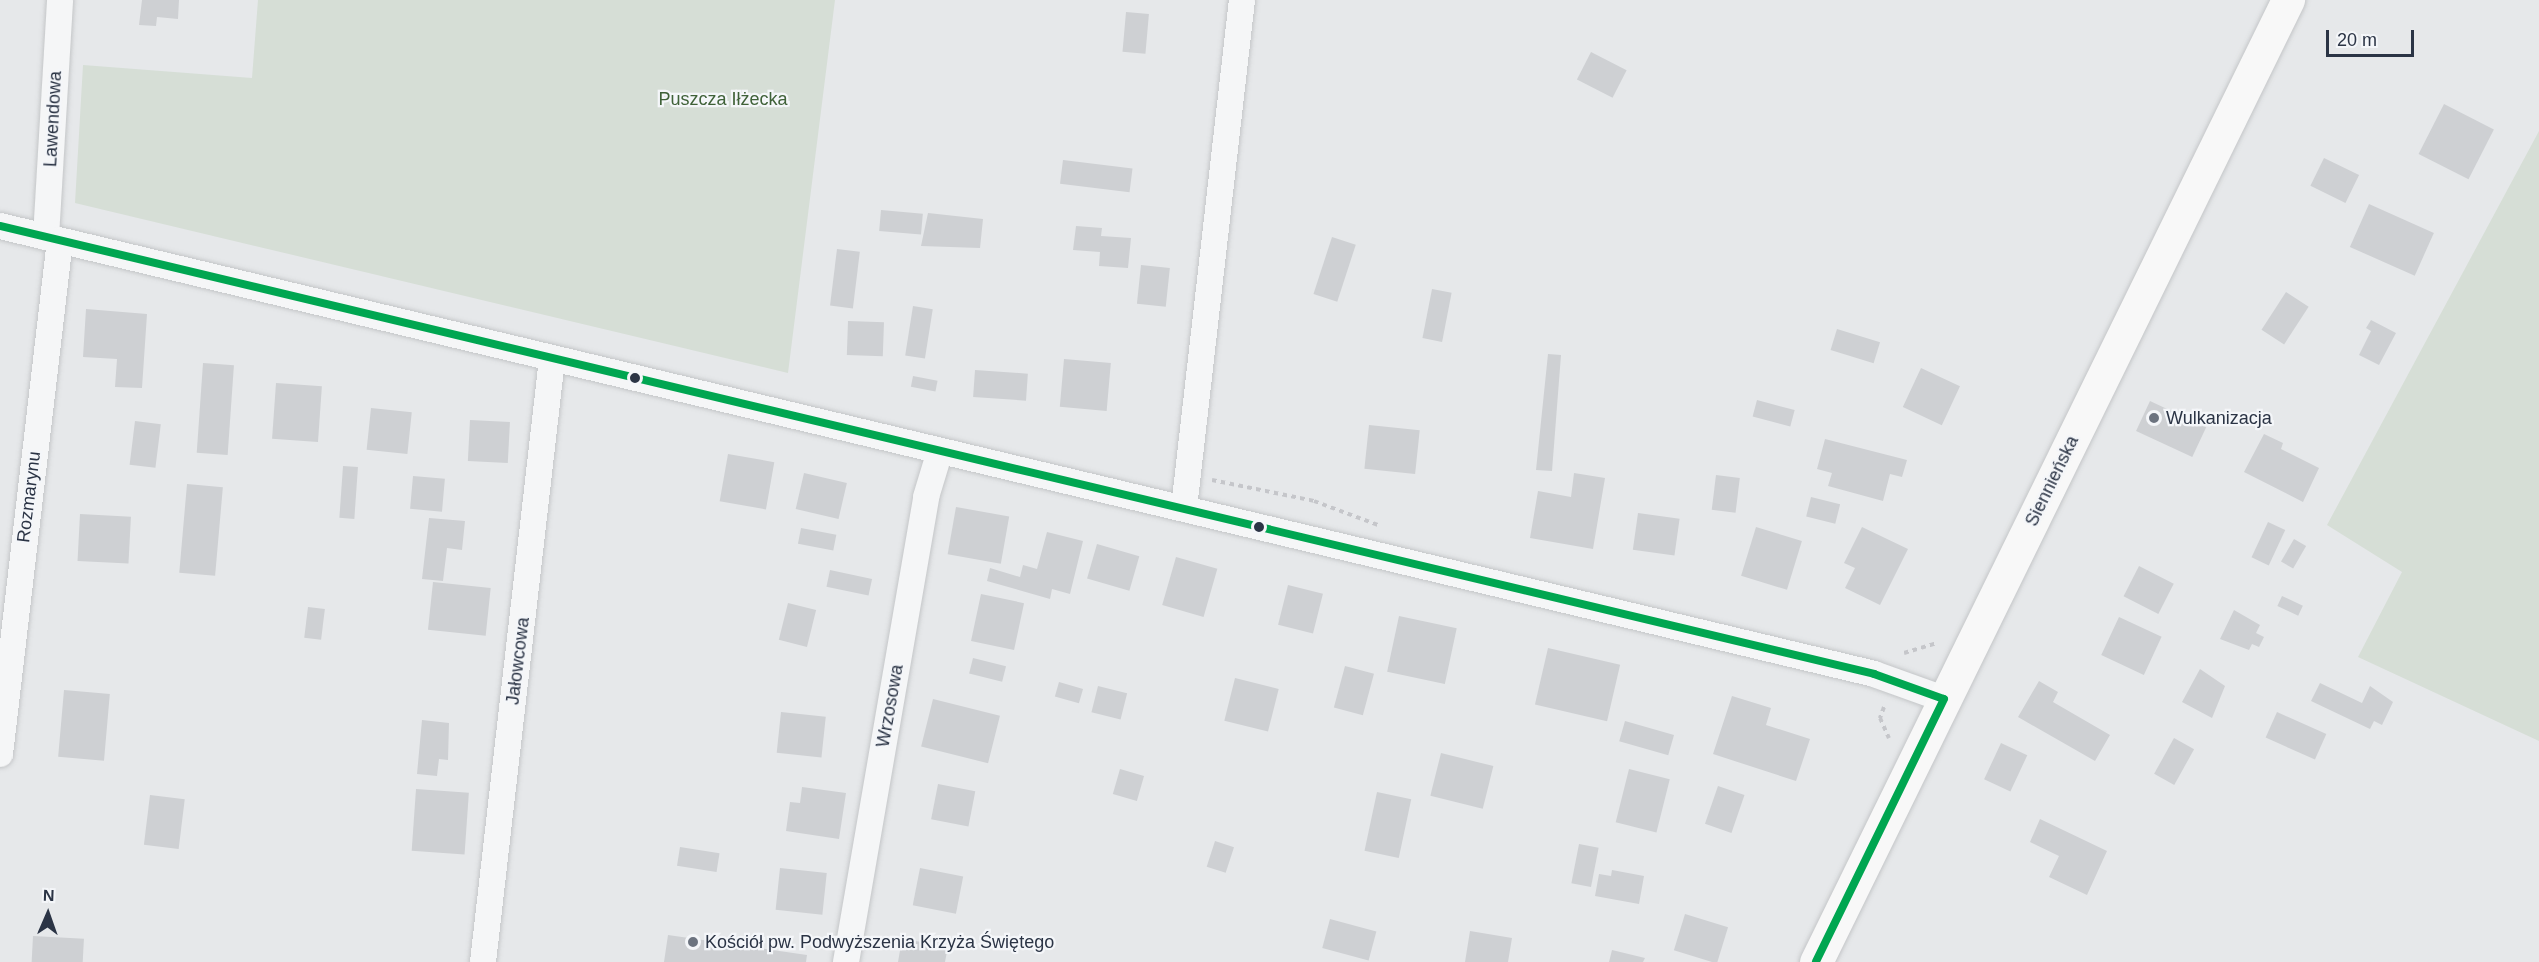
<!DOCTYPE html>
<meta charset="utf-8">
<style>
body{margin:0}
#map{position:relative;width:2539px;height:962px;overflow:hidden;background:#e6e8ea;font-family:Arial,sans-serif}
div>[style]{position:absolute}
.green>*{inset:0;background:#d6ded6}
.building>*{inset:0;background:#ced0d3;transform-origin:0 0}
.path>*{height:4px;margin-top:-2px;transform-origin:0;background:repeating-linear-gradient(90deg,#c5c6ca 0 4.5px,transparent 0 9px)}
.roads{filter:drop-shadow(0 0 2px #c4c6c8) drop-shadow(0 0 2px #c4c6c8)}
.minor>*{height:26px;margin:-13px;padding:0 13px;transform-origin:13px;border-radius:13px;background:#f5f6f7}
.secondary>*{height:33px;margin:-16.5px;padding:0 16.5px;transform-origin:16.5px;border-radius:16.5px;background:#f8f8f8}
.bus-1>*{height:8px;margin:-4px;padding:0 4px;transform-origin:4px;border-radius:4px;background:#00a651}
.dots>*{width:16px;height:16px;translate:-50% -50%;box-sizing:border-box;border:3px solid #f4f6f9;border-radius:50%}
span{translate:-50% -50%;white-space:nowrap;text-align:center;line-height:1.15;-webkit-text-stroke:4.5px #f4f6f9;paint-order:stroke}
.park-label{font-size:18px;color:#3f6138}
.street-label{font-size:18px;color:#2b3445}
.poi-label{font-size:18px;color:#2b3445}
.left{translate:0 -50%;text-align:left}
.north{position:absolute;left:18px;top:884px;width:60px;height:60px;-webkit-text-stroke:4px #f4f6f9;paint-order:stroke;rotate:2deg;font-size:16px;font-weight:700;line-height:24px;text-align:center;color:#2b3445}
.north::after{content:'';display:block;margin:auto;width:21px;height:27px;background:#2b3445;clip-path:polygon(50% 0,100% 100%,50% 72%,0 100%)}
.scale{position:absolute;left:2326px;top:30px;width:88px;height:27px;box-sizing:border-box;border:3px solid #2b3445;border-top:0;padding-left:8px;font-size:18px;line-height:21px;white-space:nowrap;color:#2b3445;-webkit-text-stroke:4px #f4f6f9;paint-order:stroke}
</style>
<div id="map">
<div class="green">
<div style="clip-path:polygon(258px 0,835px 0,788px 373px,75px 203px,83px 65px,252px 78px)"></div>
<div style="clip-path:polygon(2539px 131px,2539px 741px,2358px 657px,2402px 572px,2327px 525px)"></div>
</div>
<div class="building">
<div style="clip-path:polygon(142px 0,179px 0,178px 19px,157px 17px,156px 26px,139px 25px)"></div>
<div style="left:1126px;top:12px;width:23px;height:40px;rotate:5deg"></div>
<div style="left:1591px;top:52px;width:40px;height:31px;rotate:27deg"></div>
<div style="left:2444px;top:104px;width:56px;height:56px;rotate:27deg"></div>
<div style="left:2324px;top:158px;width:39px;height:31px;rotate:26deg"></div>
<div style="left:1063px;top:160px;width:70px;height:24px;rotate:7deg"></div>
<div style="left:2369px;top:204px;width:71px;height:47px;rotate:24deg"></div>
<div style="left:881px;top:210px;width:42px;height:21px;rotate:5deg"></div>
<div style="clip-path:polygon(928px 213px,983px 219px,980px 248px,921px 246px)"></div>
<div style="clip-path:polygon(1076px 226px,1102px 228px,1101px 236px,1131px 238px,1128px 268px,1099px 266px,1100px 252px,1073px 250px)"></div>
<div style="left:1332px;top:237px;width:25px;height:60px;rotate:18deg"></div>
<div style="left:837px;top:249px;width:23px;height:57px;rotate:7deg"></div>
<div style="left:1141px;top:265px;width:29px;height:39px;rotate:6deg"></div>
<div style="left:1432px;top:289px;width:20px;height:50px;rotate:11deg"></div>
<div style="left:2286px;top:292px;width:27px;height:45px;rotate:33deg"></div>
<div style="left:913px;top:306px;width:20px;height:50px;rotate:9deg"></div>
<div style="clip-path:polygon(86px 309px,147px 314px,142px 388px,115px 387px,117px 359px,83px 357px)"></div>
<div style="clip-path:polygon(2371px 320px,2396px 333px,2379px 365px,2359px 355px,2371px 331px,2366px 328px)"></div>
<div style="left:848px;top:321px;width:36px;height:34px;rotate:2deg"></div>
<div style="left:1837px;top:329px;width:45px;height:22px;rotate:17deg"></div>
<div style="clip-path:polygon(1548px 354px,1561px 355px,1552px 471px,1536px 470px)"></div>
<div style="left:1064px;top:359px;width:47px;height:48px;rotate:5deg"></div>
<div style="left:203px;top:363px;width:31px;height:90px;rotate:4deg"></div>
<div style="left:1921px;top:368px;width:43px;height:43px;rotate:25deg"></div>
<div style="left:975px;top:370px;width:53px;height:27px;rotate:4deg"></div>
<div style="left:913px;top:376px;width:25px;height:11px;rotate:11deg"></div>
<div style="left:276px;top:383px;width:46px;height:56px;rotate:4deg"></div>
<div style="left:1757px;top:400px;width:39px;height:17px;rotate:15deg"></div>
<div style="left:2150px;top:401px;width:62px;height:33px;rotate:25deg"></div>
<div style="left:371px;top:408px;width:41px;height:42px;rotate:6deg"></div>
<div style="left:470px;top:420px;width:40px;height:41px;rotate:3deg"></div>
<div style="left:135px;top:421px;width:26px;height:44px;rotate:7deg"></div>
<div style="left:1369px;top:425px;width:51px;height:44px;rotate:6deg"></div>
<div style="clip-path:polygon(2264px 434px,2283px 443px,2281px 449px,2319px 468px,2303px 502px,2244px 472px)"></div>
<div style="clip-path:polygon(1825px 439px,1907px 460px,1902px 477px,1890px 474px,1883px 501px,1828px 486px,1832px 473px,1817px 469px)"></div>
<div style="left:728px;top:454px;width:47px;height:48px;rotate:10deg"></div>
<div style="left:343px;top:466px;width:15px;height:52px;rotate:4deg"></div>
<div style="left:804px;top:473px;width:44px;height:37px;rotate:13deg"></div>
<div style="clip-path:polygon(1574px 473px,1605px 478px,1593px 549px,1530px 538px,1538px 491px,1571px 497px)"></div>
<div style="left:1716px;top:475px;width:24px;height:35px;rotate:7deg"></div>
<div style="left:413px;top:476px;width:32px;height:33px;rotate:5deg"></div>
<div style="left:187px;top:484px;width:36px;height:89px;rotate:5deg"></div>
<div style="left:1811px;top:497px;width:30px;height:20px;rotate:14deg"></div>
<div style="left:956px;top:507px;width:54px;height:48px;rotate:10deg"></div>
<div style="left:1638px;top:513px;width:42px;height:37px;rotate:8deg"></div>
<div style="left:80px;top:514px;width:51px;height:47px;rotate:3deg"></div>
<div style="clip-path:polygon(429px 518px,465px 521px,462px 550px,447px 548px,443px 581px,422px 579px)"></div>
<div style="left:2268px;top:522px;width:19px;height:39px;rotate:25deg"></div>
<div style="left:1756px;top:527px;width:48px;height:51px;rotate:17deg"></div>
<div style="clip-path:polygon(1862px 527px,1908px 549px,1880px 605px,1845px 588px,1855px 568px,1844px 563px)"></div>
<div style="left:801px;top:528px;width:36px;height:16px;rotate:11deg"></div>
<div style="clip-path:polygon(1047px 532px,1083px 541px,1070px 594px,1052px 589px,1050px 599px,987px 581px,990px 568px,1020px 577px,1023px 565px,1037px 569px)"></div>
<div style="left:2294px;top:539px;width:14px;height:26px;rotate:30deg"></div>
<div style="left:1097px;top:544px;width:44px;height:36px;rotate:16deg"></div>
<div style="left:1176px;top:557px;width:43px;height:50px;rotate:16deg"></div>
<div style="left:2139px;top:566px;width:39px;height:34px;rotate:27deg"></div>
<div style="left:830px;top:570px;width:43px;height:17px;rotate:12deg"></div>
<div style="left:433px;top:582px;width:58px;height:48px;rotate:6deg"></div>
<div style="left:1288px;top:585px;width:36px;height:41px;rotate:14deg"></div>
<div style="left:981px;top:594px;width:44px;height:48px;rotate:12deg"></div>
<div style="left:2282px;top:596px;width:23px;height:11px;rotate:25deg"></div>
<div style="left:788px;top:603px;width:29px;height:38px;rotate:14deg"></div>
<div style="left:308px;top:607px;width:17px;height:31px;rotate:7deg"></div>
<div style="clip-path:polygon(2234px 610px,2260px 625px,2256px 633px,2264px 637px,2259px 647px,2252px 644px,2249px 650px,2220px 639px)"></div>
<div style="left:1399px;top:616px;width:59px;height:57px;rotate:12deg"></div>
<div style="left:2119px;top:617px;width:47px;height:42px;rotate:25deg"></div>
<div style="left:1548px;top:648px;width:74px;height:58px;rotate:13deg"></div>
<div style="left:973px;top:658px;width:34px;height:16px;rotate:14deg"></div>
<div style="left:1345px;top:666px;width:30px;height:43px;rotate:15deg"></div>
<div style="clip-path:polygon(2200px 669px,2225px 686px,2212px 718px,2182px 702px)"></div>
<div style="left:1235px;top:678px;width:45px;height:44px;rotate:14deg"></div>
<div style="clip-path:polygon(2039px 681px,2058px 692px,2053px 702px,2110px 735px,2095px 761px,2018px 717px)"></div>
<div style="left:1059px;top:682px;width:25px;height:15px;rotate:16deg"></div>
<div style="clip-path:polygon(2320px 683px,2362px 703px,2370px 686px,2393px 702px,2382px 725px,2374px 721px,2370px 729px,2311px 701px)"></div>
<div style="left:1098px;top:686px;width:30px;height:27px;rotate:14deg"></div>
<div style="left:64px;top:690px;width:46px;height:67px;rotate:5deg"></div>
<div style="clip-path:polygon(1732px 696px,1771px 708px,1766px 725px,1810px 739px,1796px 781px,1713px 754px)"></div>
<div style="left:933px;top:699px;width:69px;height:49px;rotate:14deg"></div>
<div style="left:781px;top:712px;width:45px;height:41px;rotate:6deg"></div>
<div style="left:2277px;top:712px;width:54px;height:28px;rotate:24deg"></div>
<div style="clip-path:polygon(422px 720px,449px 723px,448px 760px,439px 759px,437px 776px,417px 774px)"></div>
<div style="left:1625px;top:721px;width:51px;height:21px;rotate:16deg"></div>
<div style="left:2174px;top:738px;width:23px;height:41px;rotate:29deg"></div>
<div style="left:2001px;top:743px;width:29px;height:40px;rotate:25deg"></div>
<div style="left:1441px;top:753px;width:54px;height:44px;rotate:14deg"></div>
<div style="left:1120px;top:769px;width:25px;height:26px;rotate:16deg"></div>
<div style="left:1629px;top:769px;width:42px;height:55px;rotate:14deg"></div>
<div style="left:938px;top:784px;width:38px;height:36px;rotate:11deg"></div>
<div style="left:1718px;top:786px;width:28px;height:40px;rotate:19deg"></div>
<div style="clip-path:polygon(802px 787px,846px 793px,839px 839px,786px 831px,790px 802px,800px 803px)"></div>
<div style="left:416px;top:789px;width:53px;height:62px;rotate:4deg"></div>
<div style="left:1377px;top:792px;width:35px;height:60px;rotate:12deg"></div>
<div style="left:150px;top:795px;width:35px;height:50px;rotate:7deg"></div>
<div style="clip-path:polygon(2040px 819px,2107px 851px,2087px 895px,2049px 877px,2059px 856px,2030px 842px)"></div>
<div style="left:1215px;top:841px;width:20px;height:27px;rotate:18deg"></div>
<div style="left:1579px;top:844px;width:20px;height:40px;rotate:11deg"></div>
<div style="left:680px;top:847px;width:40px;height:19px;rotate:9deg"></div>
<div style="left:780px;top:868px;width:47px;height:42px;rotate:6deg"></div>
<div style="left:920px;top:868px;width:44px;height:38px;rotate:11deg"></div>
<div style="clip-path:polygon(1612px 870px,1644px 876px,1639px 904px,1595px 896px,1599px 874px,1611px 876px)"></div>
<div style="left:1685px;top:914px;width:45px;height:38px;rotate:17deg"></div>
<div style="left:1330px;top:919px;width:48px;height:30px;rotate:15deg"></div>
<div style="clip-path:polygon(1470px 931px,1512px 938px,1508px 962px,1465px 962px)"></div>
<div style="clip-path:polygon(668px 935px,807px 955px,806px 962px,664px 962px)"></div>
<div style="left:33px;top:936px;width:51px;height:26px;rotate:3deg"></div>
<div style="clip-path:polygon(902px 939px,948px 946px,945px 962px,898px 962px)"></div>
<div style="clip-path:polygon(1612px 950px,1645px 958px,1643px 962px,1609px 962px)"></div>
</div>
<div class="path">
<div style="left:1212px;top:480px;width:104px;rotate:11.6deg"></div>
<div style="left:1314px;top:501px;width:68px;rotate:20.6deg"></div>
<div style="left:1904px;top:653px;width:34px;rotate:-17deg"></div>
<div style="left:1884px;top:707px;width:12px;rotate:110deg"></div>
<div style="left:1880px;top:718px;width:22px;rotate:66deg"></div>
</div>
<div class="roads">
<div class="minor">
<div style="left:0;top:226px;width:1927px;rotate:13.44deg"></div>
<div style="left:1874px;top:674px;width:74px;rotate:19.7deg"></div>
<div style="left:46px;top:237px;width:237px;rotate:-86.6deg"></div>
<div style="left:1184px;top:508px;width:511px;rotate:-83.49deg"></div>
<div style="left:0;top:754px;width:517px;rotate:-83.34deg"></div>
<div style="left:483px;top:962px;width:607px;rotate:-83.47deg"></div>
<div style="left:846px;top:962px;width:472px;rotate:-80.2deg"></div>
<div style="left:926px;top:497px;width:48px;rotate:-73.1deg"></div>
</div>
<div class="secondary">
<div style="left:1816px;top:962px;width:1072px;rotate:-63.87deg"></div>
</div>
</div>
<div class="bus-1">
<div style="left:0;top:226px;width:1927px;rotate:13.44deg"></div>
<div style="left:1874px;top:674px;width:74px;rotate:19.7deg"></div>
<div style="left:1944px;top:699px;width:292px;rotate:116deg"></div>
</div>
<div class="dots">
<div style="left:635px;top:378px;background:#2b3445"></div>
<div style="left:2154px;top:418px;background:#6c737f"></div>
<div style="left:1259px;top:527px;background:#2b3445"></div>
<div style="left:693px;top:942px;background:#6c737f"></div>
</div>
<div class="park-label">
<span style="left:723px;top:99px">Puszcza Iłżecka</span>
</div>
<div class="street-label">
<span style="left:53px;top:119px;rotate:-87deg">Lawendowa</span>
<span style="left:2052px;top:481px;rotate:-64deg">Siennieńska</span>
<span style="left:29px;top:497px;rotate:-83deg">Rozmarynu</span>
<span style="left:518px;top:661px;rotate:-83deg">Jałowcowa</span>
<span style="left:890px;top:706px;rotate:-80deg">Wrzosowa</span>
</div>
<div class="poi-label">
<span class="left" style="left:2166px;top:418px">Wulkanizacja</span>
<span class="left" style="left:705px;top:942px">Kościół pw. Podwyższenia Krzyża Świętego</span>
</div>
<div class="north">N</div>
<div class="scale">20 m</div>
</div>
